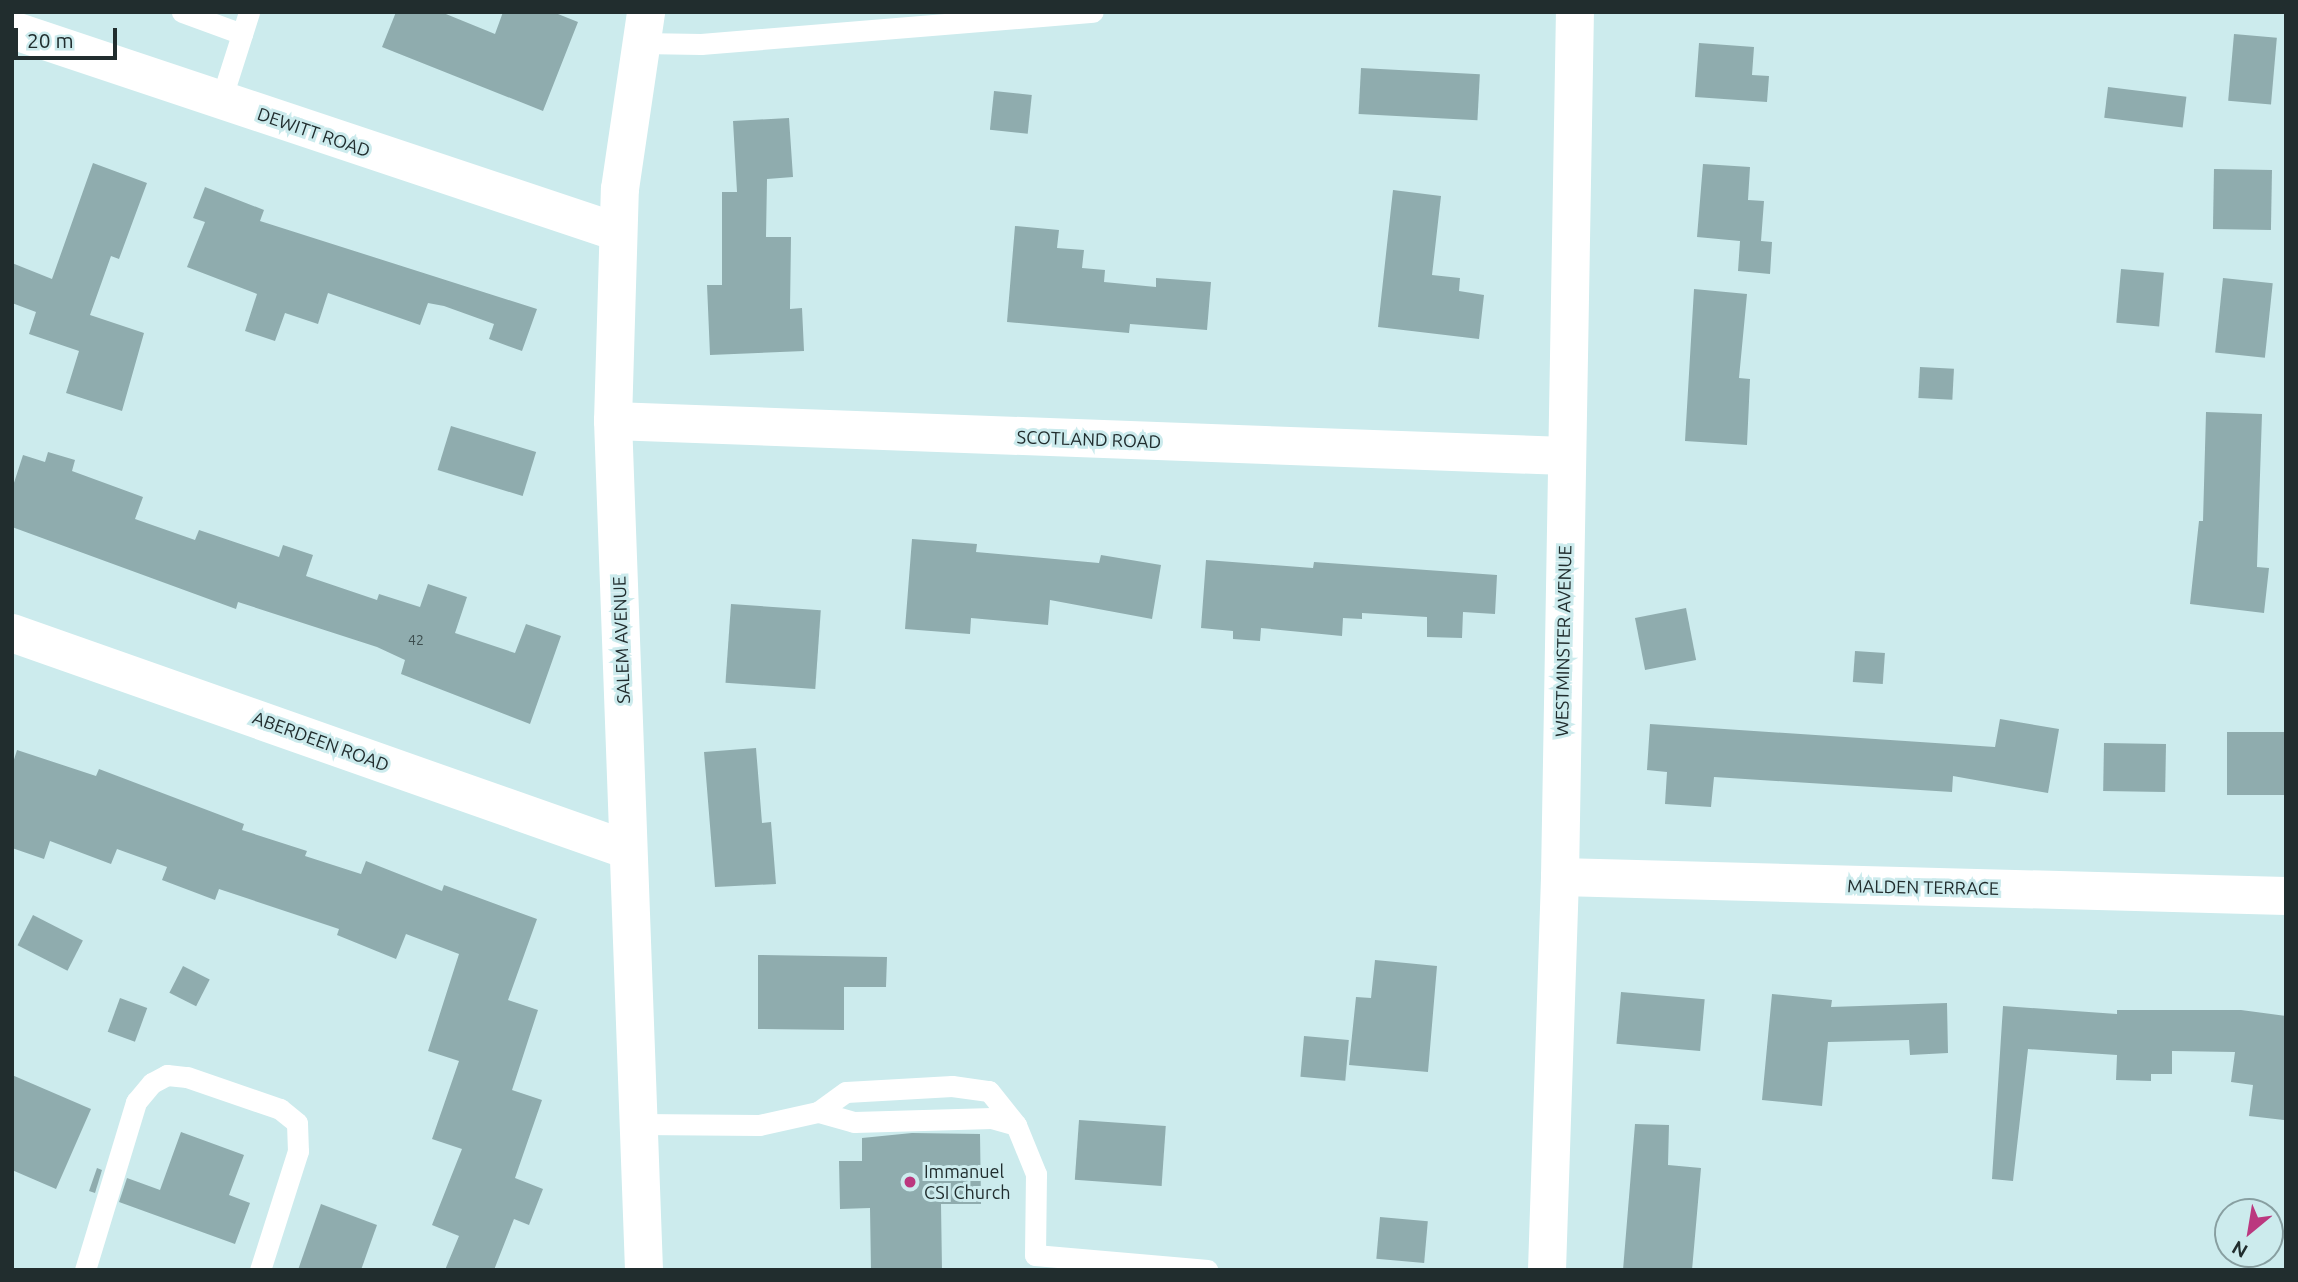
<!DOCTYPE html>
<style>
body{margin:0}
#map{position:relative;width:2298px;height:1282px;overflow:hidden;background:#ccebed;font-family:Ubuntu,sans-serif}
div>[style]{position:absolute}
.building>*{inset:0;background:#8facae;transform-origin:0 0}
.lane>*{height:21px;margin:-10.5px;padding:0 10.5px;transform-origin:10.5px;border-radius:10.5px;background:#fff}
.street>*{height:38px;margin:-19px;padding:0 19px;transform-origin:19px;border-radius:19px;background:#fff}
.dots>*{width:19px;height:19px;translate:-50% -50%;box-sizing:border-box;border:4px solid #ccebed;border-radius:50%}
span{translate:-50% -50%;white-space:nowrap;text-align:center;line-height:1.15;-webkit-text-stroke:6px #ccebed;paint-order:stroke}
.number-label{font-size:14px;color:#3c4d4e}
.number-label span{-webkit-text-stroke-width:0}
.street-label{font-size:18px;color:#212d2e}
.poi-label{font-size:18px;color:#212d2e}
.left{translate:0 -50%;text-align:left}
.frame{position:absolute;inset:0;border:14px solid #212d2e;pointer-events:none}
.north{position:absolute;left:2214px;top:1198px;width:70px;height:70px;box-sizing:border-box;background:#ccebed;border:2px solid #889fa1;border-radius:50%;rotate:210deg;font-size:19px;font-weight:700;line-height:28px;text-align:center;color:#212d2e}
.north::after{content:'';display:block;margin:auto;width:24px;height:32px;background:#bb387f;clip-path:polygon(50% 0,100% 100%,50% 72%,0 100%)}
.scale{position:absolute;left:14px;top:28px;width:103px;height:32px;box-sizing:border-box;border:4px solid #212d2e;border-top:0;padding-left:9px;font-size:21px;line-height:24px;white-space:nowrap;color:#212d2e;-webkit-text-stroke:5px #ccebed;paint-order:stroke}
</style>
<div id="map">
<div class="building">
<div style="clip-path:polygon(396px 12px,441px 12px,495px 34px,503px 12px,553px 12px,578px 22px,543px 111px,382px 47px)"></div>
<div style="left:2234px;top:34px;width:43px;height:67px;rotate:5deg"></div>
<div style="clip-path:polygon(1699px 43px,1754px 47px,1752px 75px,1769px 76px,1767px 102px,1695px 97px)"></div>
<div style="left:1361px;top:68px;width:119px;height:46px;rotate:3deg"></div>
<div style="left:2108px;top:87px;width:79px;height:31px;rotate:7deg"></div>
<div style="left:994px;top:91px;width:38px;height:39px;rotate:6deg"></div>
<div style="clip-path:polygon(789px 118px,793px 177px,767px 179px,766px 237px,791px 237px,790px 309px,802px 308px,804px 351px,710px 355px,707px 285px,722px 285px,722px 192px,737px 192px,733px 121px)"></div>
<div style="clip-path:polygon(93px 163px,147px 183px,119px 259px,111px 256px,90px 315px,144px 333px,122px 411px,66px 393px,79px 351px,29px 334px,36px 312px,12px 303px,12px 263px,52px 279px)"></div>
<div style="clip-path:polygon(1703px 164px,1750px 167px,1748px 200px,1764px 201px,1761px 241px,1772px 242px,1770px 274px,1738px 271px,1740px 241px,1697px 237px)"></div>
<div style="left:2214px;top:169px;width:58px;height:60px;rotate:1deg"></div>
<div style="clip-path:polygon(205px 187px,264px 210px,260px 221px,537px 309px,522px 351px,489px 339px,494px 324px,444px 306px,428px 303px,420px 325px,328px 293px,318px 324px,285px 313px,275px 341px,245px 331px,257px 294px,187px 267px,205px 222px,193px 218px)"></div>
<div style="clip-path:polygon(1393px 190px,1441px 196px,1432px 275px,1460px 278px,1459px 291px,1484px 295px,1479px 339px,1378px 327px)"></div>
<div style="clip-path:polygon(1015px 226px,1059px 230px,1057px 248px,1084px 250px,1082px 268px,1105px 270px,1104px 282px,1156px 287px,1156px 278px,1211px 282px,1207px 330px,1130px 324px,1129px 333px,1007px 322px)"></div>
<div style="left:2121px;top:269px;width:43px;height:54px;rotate:5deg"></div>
<div style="left:2223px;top:278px;width:50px;height:75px;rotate:6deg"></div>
<div style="clip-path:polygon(1694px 289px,1747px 294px,1739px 378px,1750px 379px,1747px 445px,1685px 441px)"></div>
<div style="left:1920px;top:367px;width:34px;height:31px;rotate:3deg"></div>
<div style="clip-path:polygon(2206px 412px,2262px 414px,2257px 567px,2269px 568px,2264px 613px,2190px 604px,2199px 521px,2203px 521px)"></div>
<div style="left:451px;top:426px;width:89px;height:46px;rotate:17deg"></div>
<div style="clip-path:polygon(48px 452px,75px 460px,72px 471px,143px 497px,135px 519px,195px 540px,199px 530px,279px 557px,283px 545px,313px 555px,306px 576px,377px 600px,379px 594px,420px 607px,428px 584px,467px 597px,455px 633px,515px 653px,526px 624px,561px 636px,530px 724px,401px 674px,405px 660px,377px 647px,238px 602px,236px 609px,12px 527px,12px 489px,23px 455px,45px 462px)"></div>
<div style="clip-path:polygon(912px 539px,977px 544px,976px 552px,1099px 563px,1101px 555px,1161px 565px,1152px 619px,1050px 600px,1048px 625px,971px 618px,970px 634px,905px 629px)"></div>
<div style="clip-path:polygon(1206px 560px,1313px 568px,1314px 562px,1497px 575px,1495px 614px,1463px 612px,1462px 638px,1427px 637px,1427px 617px,1362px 613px,1362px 619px,1343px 618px,1342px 636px,1261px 628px,1260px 641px,1233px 639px,1233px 631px,1201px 628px)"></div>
<div style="left:731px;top:604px;width:90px;height:79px;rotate:4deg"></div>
<div style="left:1686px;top:608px;width:53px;height:52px;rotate:79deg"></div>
<div style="left:1855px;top:651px;width:30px;height:31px;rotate:4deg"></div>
<div style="clip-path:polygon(2000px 719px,2059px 729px,2048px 793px,1953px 776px,1952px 792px,1714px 777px,1711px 807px,1665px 804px,1667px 772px,1647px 770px,1650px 724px,1995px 747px)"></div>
<div style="left:2286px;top:732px;width:63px;height:59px;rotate:90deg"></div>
<div style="left:2104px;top:743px;width:62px;height:48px;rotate:1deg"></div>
<div style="clip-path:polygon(756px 748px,762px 823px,771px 822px,776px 884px,715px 887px,704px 752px)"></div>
<div style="clip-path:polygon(17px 750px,96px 776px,99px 769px,244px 824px,242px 830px,307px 851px,305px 856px,361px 874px,366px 861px,442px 891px,444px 885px,537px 919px,508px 1000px,538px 1010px,512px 1090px,542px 1100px,515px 1178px,543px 1189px,529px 1225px,514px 1219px,494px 1270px,445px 1270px,459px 1236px,432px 1225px,462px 1149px,432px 1139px,459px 1061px,428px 1051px,459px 954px,406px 934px,396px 959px,337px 935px,339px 929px,219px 889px,215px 900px,162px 880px,167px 867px,117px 849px,111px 864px,50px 841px,44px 859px,12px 848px,12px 766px)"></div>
<div style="left:33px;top:915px;width:56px;height:34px;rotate:27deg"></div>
<div style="clip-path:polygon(758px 955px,887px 957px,886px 987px,844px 987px,844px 1030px,758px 1029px)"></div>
<div style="clip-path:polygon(1375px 960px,1437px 966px,1428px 1072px,1349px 1065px,1356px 997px,1371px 998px)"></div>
<div style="left:183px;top:966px;width:30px;height:30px;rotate:27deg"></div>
<div style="left:1621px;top:992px;width:84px;height:52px;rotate:5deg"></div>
<div style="clip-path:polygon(1772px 994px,1832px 1000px,1831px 1007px,1947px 1003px,1948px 1053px,1910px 1055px,1909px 1040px,1828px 1042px,1822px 1106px,1762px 1100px)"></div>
<div style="left:120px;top:998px;width:29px;height:36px;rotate:20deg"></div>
<div style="clip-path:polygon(2003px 1006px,2117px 1014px,2117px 1010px,2241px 1010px,2286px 1016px,2284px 1120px,2249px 1116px,2253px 1085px,2231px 1082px,2235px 1052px,2172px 1051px,2172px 1074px,2151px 1074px,2151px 1081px,2116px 1080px,2117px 1055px,2028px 1049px,2013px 1181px,1992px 1179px)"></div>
<div style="left:1304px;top:1036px;width:45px;height:41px;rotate:5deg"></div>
<div style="clip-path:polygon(12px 1075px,91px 1109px,56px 1189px,12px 1170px)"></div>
<div style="left:1079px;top:1120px;width:87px;height:60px;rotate:4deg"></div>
<div style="clip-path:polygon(1635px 1124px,1669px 1125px,1668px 1165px,1701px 1168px,1692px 1270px,1623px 1270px)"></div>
<div style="clip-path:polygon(181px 1132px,244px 1155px,229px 1195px,250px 1203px,235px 1244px,119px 1202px,127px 1178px,160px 1190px)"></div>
<div style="clip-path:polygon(912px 1133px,980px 1134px,981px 1204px,941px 1204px,942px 1270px,871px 1270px,870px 1208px,840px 1209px,839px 1161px,862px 1161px,862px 1138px)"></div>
<div style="clip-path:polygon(97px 1168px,102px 1170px,95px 1193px,89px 1191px)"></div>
<div style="clip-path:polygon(321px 1204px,377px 1225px,361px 1270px,298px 1270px)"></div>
<div style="left:1380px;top:1217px;width:48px;height:42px;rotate:5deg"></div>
</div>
<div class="lane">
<div style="left:182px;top:12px;width:64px;rotate:20.1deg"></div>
<div style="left:641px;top:43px;width:60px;rotate:1deg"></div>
<div style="left:701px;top:44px;width:393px;rotate:-4.7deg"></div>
<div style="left:221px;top:100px;width:92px;rotate:-72.3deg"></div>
<div style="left:639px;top:1124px;width:120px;rotate:0.5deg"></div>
<div style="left:759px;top:1125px;width:60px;rotate:-12.4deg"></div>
<div style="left:818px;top:1112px;width:34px;rotate:-36deg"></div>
<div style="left:846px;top:1092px;width:106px;rotate:-3.2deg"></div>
<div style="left:952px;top:1086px;width:37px;rotate:8deg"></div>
<div style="left:989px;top:1091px;width:43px;rotate:51.5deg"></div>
<div style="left:1016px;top:1125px;width:25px;rotate:-164deg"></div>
<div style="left:992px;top:1118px;width:138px;rotate:178.3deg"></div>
<div style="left:854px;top:1122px;width:37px;rotate:-164deg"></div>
<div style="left:1016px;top:1125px;width:53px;rotate:67.8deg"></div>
<div style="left:1036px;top:1174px;width:81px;rotate:90.7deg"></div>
<div style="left:1035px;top:1255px;width:173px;rotate:5deg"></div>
<div style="left:85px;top:1270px;width:176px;rotate:-73.1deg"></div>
<div style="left:136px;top:1102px;width:25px;rotate:-50deg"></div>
<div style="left:152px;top:1083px;width:17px;rotate:-28deg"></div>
<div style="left:167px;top:1075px;width:20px;rotate:6deg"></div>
<div style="left:187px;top:1077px;width:98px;rotate:19deg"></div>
<div style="left:280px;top:1109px;width:22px;rotate:39deg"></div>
<div style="left:297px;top:1123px;width:28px;rotate:88deg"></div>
<div style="left:298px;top:1151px;width:125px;rotate:107.7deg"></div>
</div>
<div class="street">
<div style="left:12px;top:30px;width:638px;rotate:18.46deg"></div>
<div style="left:613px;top:421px;width:953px;rotate:2.11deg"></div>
<div style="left:12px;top:633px;width:653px;rotate:19.41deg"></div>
<div style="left:1560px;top:877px;width:726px;rotate:1.5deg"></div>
<div style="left:644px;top:1270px;width:850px;rotate:-92.09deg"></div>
<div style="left:613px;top:421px;width:232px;rotate:-88.3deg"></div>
<div style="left:620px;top:189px;width:179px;rotate:-81.6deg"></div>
<div style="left:1547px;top:1270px;width:393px;rotate:-88.1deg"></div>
<div style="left:1560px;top:877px;width:865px;rotate:-89.01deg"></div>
</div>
<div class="dots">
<div style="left:910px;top:1182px;background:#bb387f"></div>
</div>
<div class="number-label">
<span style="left:416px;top:640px">42</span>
</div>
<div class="street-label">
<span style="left:314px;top:132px;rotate:19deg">DEWITT ROAD</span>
<span style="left:1089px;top:439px;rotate:2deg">SCOTLAND ROAD</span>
<span style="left:621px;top:640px;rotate:-92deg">SALEM AVENUE</span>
<span style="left:1563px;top:641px;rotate:-89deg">WESTMINSTER AVENUE</span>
<span style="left:321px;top:741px;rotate:20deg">ABERDEEN ROAD</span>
<span style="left:1923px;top:887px;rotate:1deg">MALDEN TERRACE</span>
</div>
<div class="poi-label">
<span class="left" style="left:924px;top:1182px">Immanuel<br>CSI Church</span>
</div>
<div class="frame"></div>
<div class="north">N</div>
<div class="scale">20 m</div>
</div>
